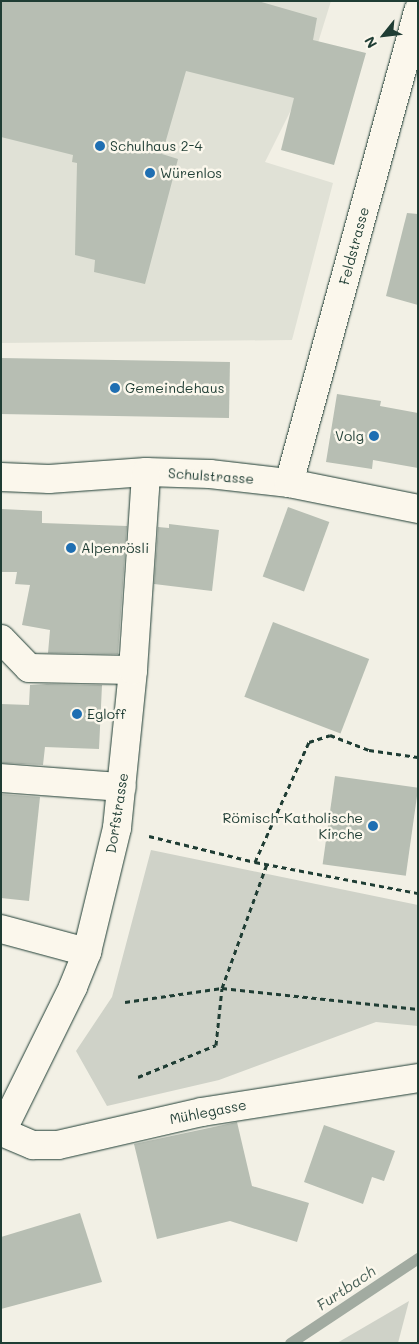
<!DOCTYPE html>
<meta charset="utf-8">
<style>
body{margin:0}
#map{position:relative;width:419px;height:1344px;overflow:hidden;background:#f2f0e5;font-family:Mali,sans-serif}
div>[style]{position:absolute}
.built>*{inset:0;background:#e0e1d6}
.green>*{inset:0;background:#cfd2c8}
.stream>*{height:11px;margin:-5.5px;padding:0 5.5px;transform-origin:5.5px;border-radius:5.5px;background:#a2aba1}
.building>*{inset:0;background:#b7beb3;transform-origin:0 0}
.path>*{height:3px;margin-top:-1.5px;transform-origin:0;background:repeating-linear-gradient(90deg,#1f3d34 0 5px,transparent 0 9px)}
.roads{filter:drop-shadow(0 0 1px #1f3d34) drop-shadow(0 0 1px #1f3d34)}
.minor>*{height:28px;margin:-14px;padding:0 14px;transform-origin:14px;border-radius:14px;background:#fbf7ec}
.dots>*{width:14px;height:14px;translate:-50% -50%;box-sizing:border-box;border:2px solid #fbf7ec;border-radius:50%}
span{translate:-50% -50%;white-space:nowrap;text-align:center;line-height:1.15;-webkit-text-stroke:5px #fbf7ec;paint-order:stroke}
.poi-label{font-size:14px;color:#1f3d34}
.left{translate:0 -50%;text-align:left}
.right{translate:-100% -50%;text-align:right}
.street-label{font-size:14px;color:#1f3d34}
.water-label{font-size:15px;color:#465e55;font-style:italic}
.frame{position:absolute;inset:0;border:2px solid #1f3d34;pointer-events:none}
.north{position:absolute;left:359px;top:10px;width:50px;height:50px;-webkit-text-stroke:4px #fbf7ec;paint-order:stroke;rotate:241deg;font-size:14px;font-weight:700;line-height:20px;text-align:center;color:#1f3d34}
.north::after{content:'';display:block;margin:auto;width:18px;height:22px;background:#1f3d34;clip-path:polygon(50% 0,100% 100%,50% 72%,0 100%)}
</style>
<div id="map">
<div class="built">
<div style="clip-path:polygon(1px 1px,331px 1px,307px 78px,265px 162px,333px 183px,292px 340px,1px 343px)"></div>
</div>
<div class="green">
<div style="clip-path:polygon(151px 850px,418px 905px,418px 1026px,376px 1022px,219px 1080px,107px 1106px,76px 1051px,112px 997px)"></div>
<div style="clip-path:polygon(409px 1301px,398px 1343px,337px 1343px)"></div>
</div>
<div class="stream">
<div style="left:290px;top:1343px;width:154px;rotate:-33.6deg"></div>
</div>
<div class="building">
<div style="clip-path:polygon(1px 1px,258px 1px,317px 18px,313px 40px,366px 53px,334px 165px,281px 150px,294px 98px,186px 71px,162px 154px,178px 159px,145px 284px,94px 272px,95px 260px,75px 255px,77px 163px,72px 162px,73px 155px,1px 137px)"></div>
<div style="clip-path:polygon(407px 213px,418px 214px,418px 305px,386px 296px)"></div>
<div style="left:1px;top:358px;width:229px;height:56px;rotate:1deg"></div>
<div style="clip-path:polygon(337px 394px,381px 401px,380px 406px,418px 413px,418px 468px,373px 460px,372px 469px,326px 462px)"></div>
<div style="left:288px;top:507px;width:44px;height:74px;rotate:20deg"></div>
<div style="clip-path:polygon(2px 509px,42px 511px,42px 523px,127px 526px,118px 654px,48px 653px,50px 630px,22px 625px,30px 585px,15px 584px,17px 572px,2px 572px)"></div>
<div style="clip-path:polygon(169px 524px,219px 530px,212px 591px,154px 584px,158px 527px,169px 528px)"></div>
<div style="left:273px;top:622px;width:103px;height:80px;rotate:21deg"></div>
<div style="clip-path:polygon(47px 684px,102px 685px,99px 749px,45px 747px,43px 765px,1px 763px,1px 704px,29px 705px,30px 685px)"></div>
<div style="left:335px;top:776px;width:84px;height:89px;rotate:8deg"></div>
<div style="clip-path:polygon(1px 794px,40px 797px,29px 901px,1px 898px)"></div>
<div style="clip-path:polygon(237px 1122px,252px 1186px,309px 1203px,297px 1242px,230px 1221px,157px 1239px,134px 1144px)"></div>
<div style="clip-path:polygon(324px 1125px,395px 1151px,384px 1181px,372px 1177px,363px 1204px,304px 1182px)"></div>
<div style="clip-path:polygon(80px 1213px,102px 1282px,1px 1309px,1px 1237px)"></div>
</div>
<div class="path">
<div style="left:149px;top:836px;width:109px;rotate:13.8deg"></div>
<div style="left:255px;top:862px;width:166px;rotate:10.8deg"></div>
<div style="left:255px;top:862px;width:132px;rotate:-65.8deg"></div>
<div style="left:309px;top:742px;width:22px;rotate:-18deg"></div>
<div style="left:330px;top:735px;width:42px;rotate:21deg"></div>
<div style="left:369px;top:750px;width:49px;rotate:8.1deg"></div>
<div style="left:125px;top:1002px;width:98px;rotate:-8.2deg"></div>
<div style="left:222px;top:988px;width:197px;rotate:6.1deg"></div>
<div style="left:138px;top:1077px;width:84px;rotate:-22.3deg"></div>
<div style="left:216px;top:1045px;width:57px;rotate:-84deg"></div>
<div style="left:222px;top:988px;width:132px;rotate:-70.1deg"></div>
</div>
<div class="roads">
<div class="minor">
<div style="left:1px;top:477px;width:48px;rotate:2.4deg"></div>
<div style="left:49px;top:479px;width:97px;rotate:-4.1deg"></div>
<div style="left:146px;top:472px;width:64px;rotate:1.8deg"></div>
<div style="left:210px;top:474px;width:80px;rotate:6.5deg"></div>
<div style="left:289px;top:483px;width:132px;rotate:11.4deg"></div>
<div style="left:289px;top:483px;width:490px;rotate:-74.7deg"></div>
<div style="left:1px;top:639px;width:40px;rotate:46deg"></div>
<div style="left:29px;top:668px;width:104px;rotate:1.1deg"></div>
<div style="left:1px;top:778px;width:121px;rotate:4.3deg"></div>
<div style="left:1px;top:929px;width:89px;rotate:15deg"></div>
<div style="left:2px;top:1132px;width:34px;rotate:23deg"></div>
<div style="left:33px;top:1145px;width:25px"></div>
<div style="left:58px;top:1145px;width:148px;rotate:-12.9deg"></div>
<div style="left:202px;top:1112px;width:219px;rotate:-8.9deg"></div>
<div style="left:1px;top:1133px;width:163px;rotate:-63.7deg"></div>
<div style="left:73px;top:987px;width:38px;rotate:-68deg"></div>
<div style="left:87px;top:952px;width:128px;rotate:-76.4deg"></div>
<div style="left:117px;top:828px;width:159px;rotate:-84.2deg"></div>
<div style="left:133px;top:670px;width:198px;rotate:-86.2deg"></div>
</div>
</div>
<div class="dots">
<div style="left:100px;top:146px;background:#1f6fb2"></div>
<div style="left:150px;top:173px;background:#1f6fb2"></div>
<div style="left:115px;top:388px;background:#1f6fb2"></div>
<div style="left:374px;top:436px;background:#1f6fb2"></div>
<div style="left:71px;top:548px;background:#1f6fb2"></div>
<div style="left:77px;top:714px;background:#1f6fb2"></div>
<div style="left:373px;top:826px;background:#1f6fb2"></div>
</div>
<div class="poi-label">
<span class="left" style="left:110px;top:146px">Schulhaus 2-4</span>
<span class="left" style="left:160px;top:173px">Würenlos</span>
<span class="left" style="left:125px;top:388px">Gemeindehaus</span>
<span class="right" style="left:364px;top:436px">Volg</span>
<span class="left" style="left:81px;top:548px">Alpenrösli</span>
<span class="left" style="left:87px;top:714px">Egloff</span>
<span class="right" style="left:363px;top:826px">Römisch-Katholische<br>Kirche</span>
</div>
<div class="street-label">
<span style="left:354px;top:246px;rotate:-75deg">Feldstrasse</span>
<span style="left:211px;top:476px;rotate:4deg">Schulstrasse</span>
<span style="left:117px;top:813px;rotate:-81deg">Dorfstrasse</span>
<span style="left:208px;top:1112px;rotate:-11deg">Mühlegasse</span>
</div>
<div class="water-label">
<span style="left:346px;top:1288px;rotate:-34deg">Furtbach</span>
</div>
<div class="frame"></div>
<div class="north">N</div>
</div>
